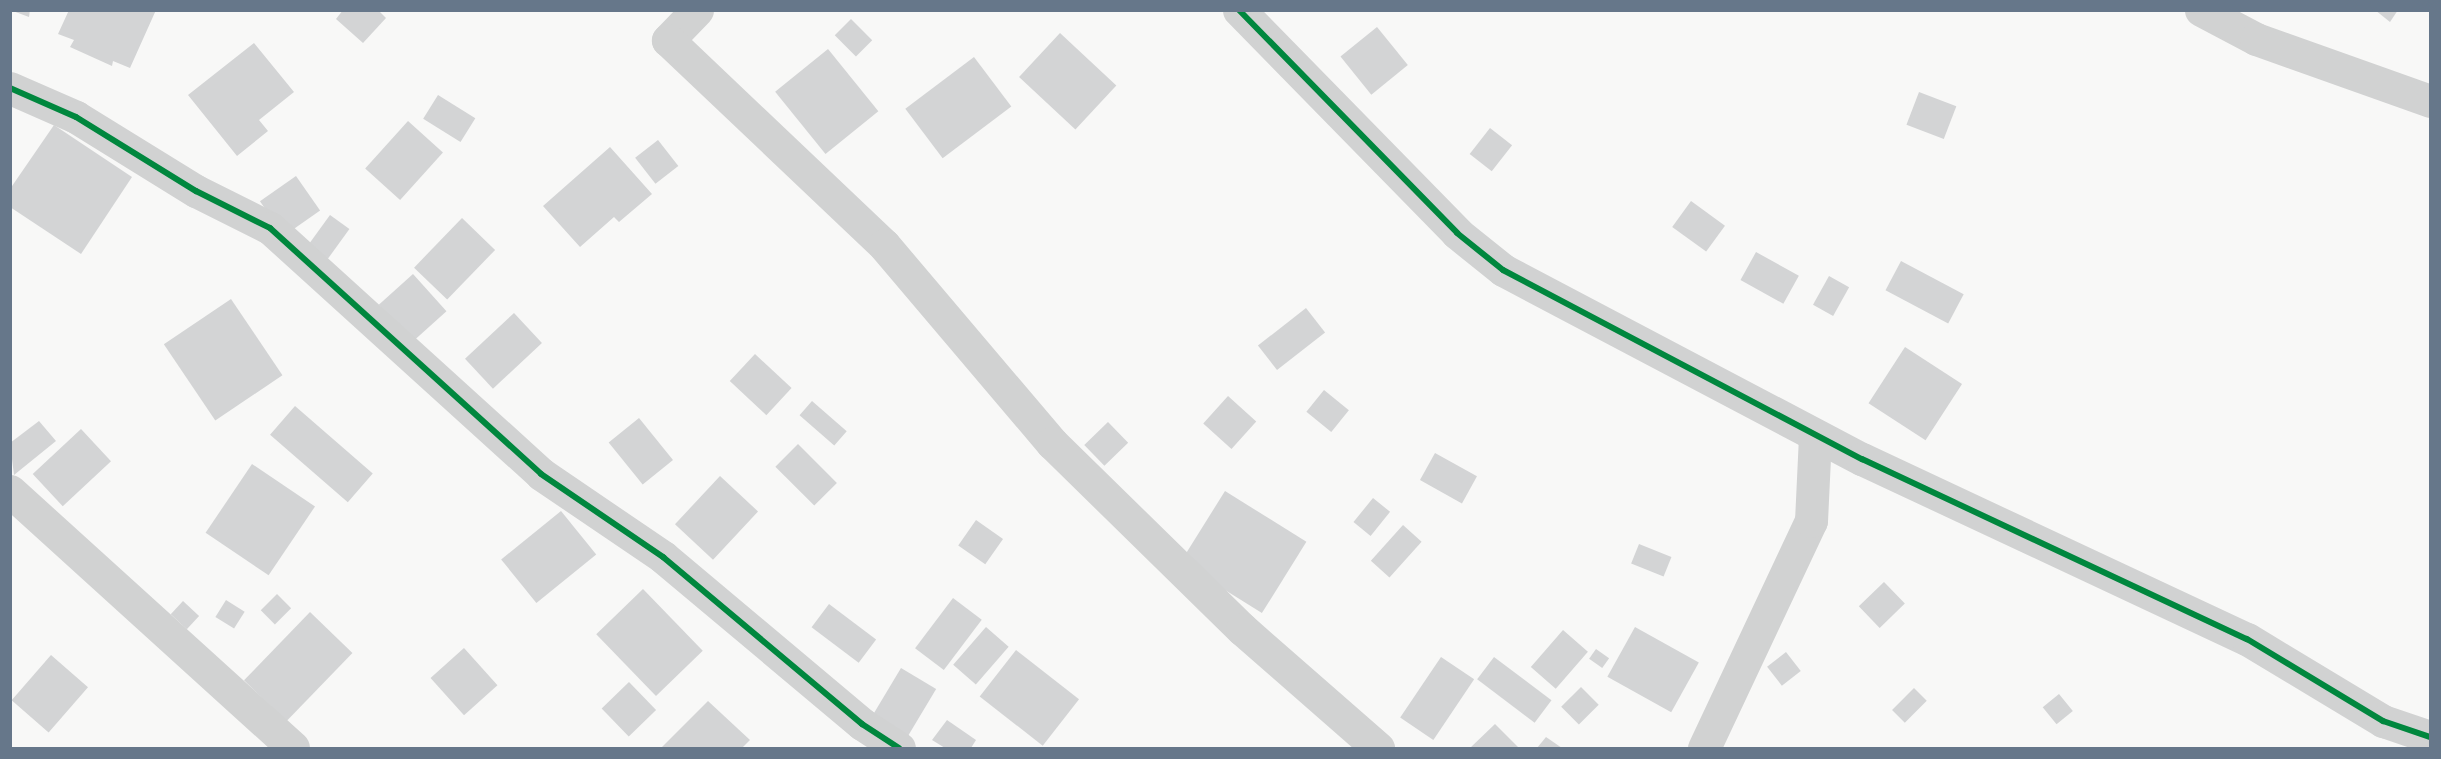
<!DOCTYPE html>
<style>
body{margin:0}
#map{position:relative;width:2441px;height:759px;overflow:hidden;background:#f8f8f7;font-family:"Source Sans 3",sans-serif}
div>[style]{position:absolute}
.building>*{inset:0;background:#d3d4d5;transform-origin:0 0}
.minor>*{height:33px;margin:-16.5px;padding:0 16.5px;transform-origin:16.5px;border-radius:16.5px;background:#d1d2d2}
.cycleway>*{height:6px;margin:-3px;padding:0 3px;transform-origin:3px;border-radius:3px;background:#00873e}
span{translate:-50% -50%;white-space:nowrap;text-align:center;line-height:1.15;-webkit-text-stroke:6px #fff;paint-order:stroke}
.frame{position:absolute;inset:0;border:12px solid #66778a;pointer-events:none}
</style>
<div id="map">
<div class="building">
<div style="clip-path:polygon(10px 10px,30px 10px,29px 17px)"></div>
<div style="clip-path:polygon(69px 10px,156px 10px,130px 68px,113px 61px,112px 66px,70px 47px,74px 40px,58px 34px)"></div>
<div style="clip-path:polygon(343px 10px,378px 10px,386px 18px,363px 43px,336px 19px)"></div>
<div style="clip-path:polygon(2375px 10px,2398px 10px,2390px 22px)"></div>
<div style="left:851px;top:19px;width:30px;height:23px;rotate:45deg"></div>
<div style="left:1377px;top:27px;width:49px;height:47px;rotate:51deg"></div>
<div style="left:1060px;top:33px;width:77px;height:60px;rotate:43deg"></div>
<div style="clip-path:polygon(254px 43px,294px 92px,259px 120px,268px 131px,237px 156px,188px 95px)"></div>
<div style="left:828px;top:49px;width:80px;height:68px;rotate:51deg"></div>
<div style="left:974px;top:57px;width:62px;height:86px;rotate:53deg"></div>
<div style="left:1919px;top:92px;width:40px;height:35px;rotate:21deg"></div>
<div style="left:438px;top:95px;width:44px;height:28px;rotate:32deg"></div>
<div style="left:408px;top:121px;width:47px;height:64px;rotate:42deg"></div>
<div style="clip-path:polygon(54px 125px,132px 177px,81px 254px,10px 207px,10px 189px)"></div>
<div style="left:1490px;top:128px;width:28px;height:33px;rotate:38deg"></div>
<div style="left:658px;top:140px;width:33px;height:29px;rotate:52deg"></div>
<div style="clip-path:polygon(610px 147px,652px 194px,619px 222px,614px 217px,580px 247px,543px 206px)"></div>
<div style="left:296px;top:176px;width:42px;height:44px;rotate:55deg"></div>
<div style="left:1691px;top:201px;width:42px;height:32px;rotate:36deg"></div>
<div style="left:330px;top:215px;width:24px;height:37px;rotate:36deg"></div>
<div style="left:462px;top:218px;width:46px;height:69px;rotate:44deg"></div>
<div style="left:1756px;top:252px;width:49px;height:32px;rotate:29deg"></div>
<div style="left:1901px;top:261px;width:71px;height:33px;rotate:28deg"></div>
<div style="left:413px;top:274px;width:50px;height:46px;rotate:48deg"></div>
<div style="left:1829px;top:276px;width:23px;height:33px;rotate:29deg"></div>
<div style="left:231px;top:299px;width:92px;height:81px;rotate:56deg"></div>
<div style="left:1306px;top:308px;width:31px;height:61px;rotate:52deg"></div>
<div style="left:514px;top:313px;width:41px;height:67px;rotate:47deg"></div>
<div style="left:1905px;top:347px;width:68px;height:67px;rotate:33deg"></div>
<div style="left:755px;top:354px;width:50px;height:37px;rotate:43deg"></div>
<div style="left:1324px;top:390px;width:32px;height:28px;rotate:39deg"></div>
<div style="left:1228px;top:396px;width:38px;height:37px;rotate:42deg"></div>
<div style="left:812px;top:401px;width:46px;height:19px;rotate:41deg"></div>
<div style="left:295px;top:406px;width:103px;height:38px;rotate:41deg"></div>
<div style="left:639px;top:418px;width:54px;height:39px;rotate:51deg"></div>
<div style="clip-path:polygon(39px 421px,56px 441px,14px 475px,10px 443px)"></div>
<div style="left:1108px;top:422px;width:29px;height:33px;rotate:46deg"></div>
<div style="left:81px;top:429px;width:44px;height:66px;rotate:47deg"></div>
<div style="left:798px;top:444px;width:55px;height:32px;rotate:45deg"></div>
<div style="left:1435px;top:453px;width:48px;height:31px;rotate:29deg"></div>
<div style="left:252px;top:464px;width:76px;height:83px;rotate:34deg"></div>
<div style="left:720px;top:476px;width:52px;height:66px;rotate:43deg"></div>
<div style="left:1225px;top:491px;width:96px;height:84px;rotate:32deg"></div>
<div style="left:1373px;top:498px;width:22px;height:31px;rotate:39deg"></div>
<div style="left:561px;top:511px;width:56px;height:77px;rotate:51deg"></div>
<div style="left:976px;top:520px;width:33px;height:31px;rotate:35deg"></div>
<div style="left:1403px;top:525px;width:25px;height:48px;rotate:42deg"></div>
<div style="left:1639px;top:544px;width:35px;height:21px;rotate:22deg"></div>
<div style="left:1884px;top:582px;width:30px;height:35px;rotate:46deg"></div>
<div style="left:643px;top:589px;width:86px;height:65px;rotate:46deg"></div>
<div style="left:277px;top:594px;width:20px;height:23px;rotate:45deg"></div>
<div style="left:953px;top:598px;width:36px;height:63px;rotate:37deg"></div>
<div style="left:226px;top:600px;width:22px;height:20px;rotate:32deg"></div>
<div style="left:183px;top:601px;width:22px;height:18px;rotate:43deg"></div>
<div style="left:829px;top:604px;width:59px;height:29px;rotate:37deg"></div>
<div style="left:310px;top:612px;width:59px;height:95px;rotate:44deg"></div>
<div style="left:986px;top:627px;width:30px;height:50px;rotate:41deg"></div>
<div style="left:1635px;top:627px;width:73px;height:57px;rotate:29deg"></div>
<div style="left:1563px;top:630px;width:33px;height:49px;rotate:41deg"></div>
<div style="left:464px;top:648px;width:50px;height:45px;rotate:48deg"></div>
<div style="left:1596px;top:649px;width:16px;height:12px;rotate:35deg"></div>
<div style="left:1016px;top:650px;width:80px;height:59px;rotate:38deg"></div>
<div style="left:1786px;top:652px;width:24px;height:24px;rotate:52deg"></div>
<div style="left:51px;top:655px;width:49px;height:60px;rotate:41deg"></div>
<div style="left:1441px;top:657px;width:40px;height:73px;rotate:34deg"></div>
<div style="left:1494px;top:657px;width:72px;height:28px;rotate:37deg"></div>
<div style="left:901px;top:668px;width:41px;height:55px;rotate:31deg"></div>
<div style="left:629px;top:682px;width:39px;height:38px;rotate:46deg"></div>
<div style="left:1581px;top:687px;width:25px;height:28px;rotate:45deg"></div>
<div style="left:1914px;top:688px;width:18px;height:31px;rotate:45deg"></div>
<div style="left:2059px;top:694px;width:22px;height:21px;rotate:51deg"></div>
<div style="clip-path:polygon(708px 701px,750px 740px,742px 748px,661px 748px)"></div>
<div style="clip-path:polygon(947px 720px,976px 740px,971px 748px,945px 748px,932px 740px)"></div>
<div style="clip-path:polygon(1495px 724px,1519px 748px,1470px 748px)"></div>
<div style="clip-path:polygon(1546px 737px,1562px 748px,1537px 748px)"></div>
</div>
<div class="minor">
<div style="left:697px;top:10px;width:42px;rotate:134deg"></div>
<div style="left:668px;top:40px;width:298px;rotate:43.5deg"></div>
<div style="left:884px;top:245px;width:260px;rotate:49.7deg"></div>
<div style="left:1052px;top:443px;width:266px;rotate:44.4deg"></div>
<div style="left:1242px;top:629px;width:181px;rotate:41.2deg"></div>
<div style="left:1239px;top:10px;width:312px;rotate:45.6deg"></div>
<div style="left:1457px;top:233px;width:59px;rotate:38.8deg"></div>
<div style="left:1503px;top:270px;width:406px;rotate:27.8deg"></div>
<div style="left:1862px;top:459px;width:425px;rotate:25.1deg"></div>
<div style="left:2247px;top:639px;width:159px;rotate:31.1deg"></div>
<div style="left:2383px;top:721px;width:50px;rotate:18.8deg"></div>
<div style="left:2201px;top:10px;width:62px;rotate:27.8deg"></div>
<div style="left:2256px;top:39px;width:185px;rotate:19.6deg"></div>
<div style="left:10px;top:88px;width:72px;rotate:23.7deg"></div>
<div style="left:76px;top:117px;width:141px;rotate:31.7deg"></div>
<div style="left:196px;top:191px;width:83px;rotate:26.6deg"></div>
<div style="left:270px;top:228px;width:366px;rotate:42.2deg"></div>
<div style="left:541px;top:474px;width:148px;rotate:34.2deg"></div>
<div style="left:663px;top:557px;width:260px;rotate:40deg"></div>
<div style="left:862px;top:724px;width:44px;rotate:33deg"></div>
<div style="left:10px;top:491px;width:382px;rotate:42.2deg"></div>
<div style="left:1704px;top:748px;width:251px;rotate:-64.8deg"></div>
<div style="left:1811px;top:521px;width:86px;rotate:-87.3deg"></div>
</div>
<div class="cycleway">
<div style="left:1239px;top:10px;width:312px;rotate:45.6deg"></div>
<div style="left:1457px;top:233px;width:59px;rotate:38.8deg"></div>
<div style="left:1503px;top:270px;width:406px;rotate:27.8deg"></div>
<div style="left:1862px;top:459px;width:425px;rotate:25.1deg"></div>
<div style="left:2247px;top:639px;width:159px;rotate:31.1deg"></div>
<div style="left:2383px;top:721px;width:50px;rotate:18.8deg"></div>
<div style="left:10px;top:88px;width:72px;rotate:23.7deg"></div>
<div style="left:76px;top:117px;width:141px;rotate:31.7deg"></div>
<div style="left:196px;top:191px;width:83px;rotate:26.6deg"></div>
<div style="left:270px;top:228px;width:366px;rotate:42.2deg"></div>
<div style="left:541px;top:474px;width:148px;rotate:34.2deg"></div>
<div style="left:663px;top:557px;width:260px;rotate:40deg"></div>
<div style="left:862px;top:724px;width:44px;rotate:33deg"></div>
</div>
<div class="frame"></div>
</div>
